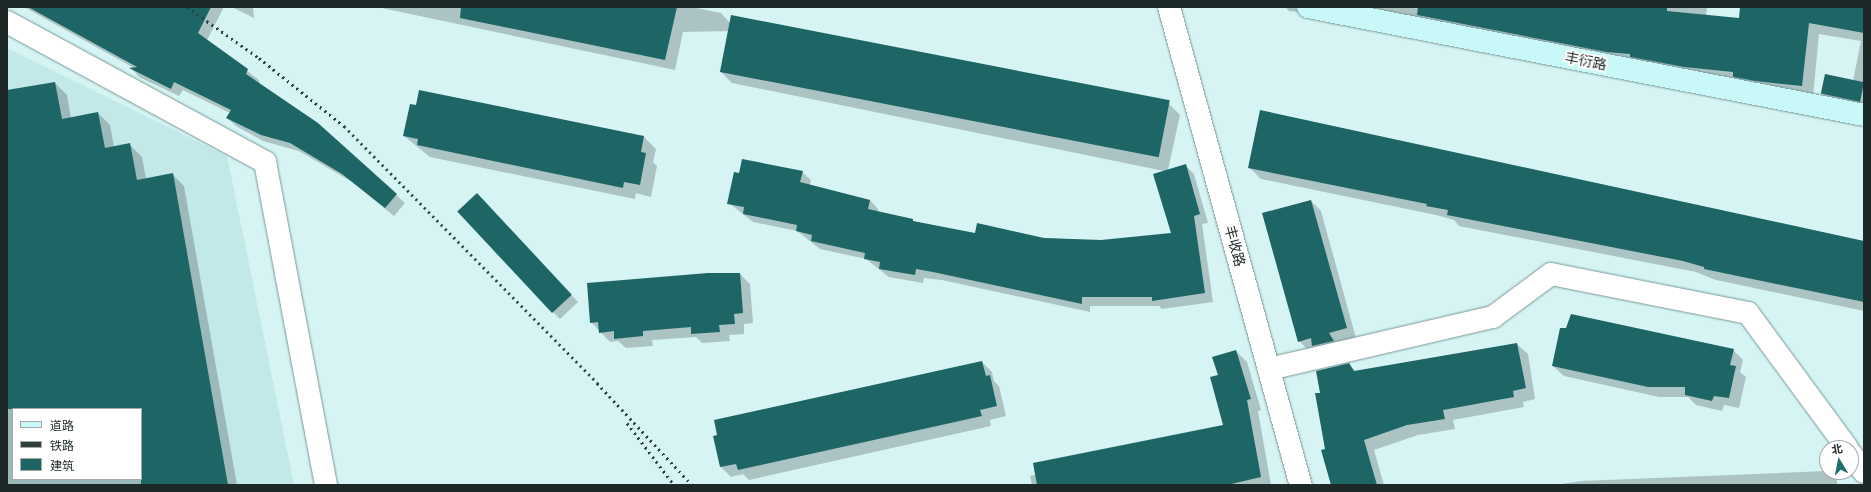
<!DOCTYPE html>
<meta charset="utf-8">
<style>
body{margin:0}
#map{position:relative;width:1871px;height:492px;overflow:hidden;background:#d6f4f4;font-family:Helvetica,"Noto Sans SC",sans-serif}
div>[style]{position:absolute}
.built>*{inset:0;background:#c2e8e8}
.shadow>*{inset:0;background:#0003}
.building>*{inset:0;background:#1e6565;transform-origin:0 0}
.roads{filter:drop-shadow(0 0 1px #7b9797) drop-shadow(0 0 1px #7b9797)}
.street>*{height:22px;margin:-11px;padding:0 11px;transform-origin:11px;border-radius:11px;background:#fff}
.secondary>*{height:22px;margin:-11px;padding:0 11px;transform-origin:11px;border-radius:11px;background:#c9f8f8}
.rail>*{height:3px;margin-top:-1.5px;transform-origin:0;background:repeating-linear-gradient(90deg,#313f3f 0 2px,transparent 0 6px)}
span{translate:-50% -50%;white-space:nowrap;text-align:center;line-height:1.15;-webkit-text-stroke:4px #fff;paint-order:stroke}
.street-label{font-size:14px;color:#1d2828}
.frame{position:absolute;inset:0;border:8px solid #1d2828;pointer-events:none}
.legend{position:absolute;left:12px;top:408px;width:130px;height:72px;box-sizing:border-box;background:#fff;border:1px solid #a5a9a9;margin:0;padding:5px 7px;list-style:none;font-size:12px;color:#1d2828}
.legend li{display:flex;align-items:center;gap:8px;height:20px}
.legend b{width:20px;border:1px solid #a5a9a9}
.north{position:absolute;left:1819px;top:440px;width:40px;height:40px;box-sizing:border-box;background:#fff;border:1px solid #a5a9a9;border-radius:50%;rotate:350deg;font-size:11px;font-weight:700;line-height:16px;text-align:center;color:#1d2828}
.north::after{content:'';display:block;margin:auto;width:14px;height:18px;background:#226d6e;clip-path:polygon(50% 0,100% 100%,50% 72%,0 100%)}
</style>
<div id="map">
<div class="built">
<div style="clip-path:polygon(evenodd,7px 48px,227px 156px,294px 485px,7px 485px,7px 48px,13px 409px,141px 409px,141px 479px,13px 479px,13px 409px)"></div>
</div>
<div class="shadow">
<div style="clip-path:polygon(24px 7px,224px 7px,207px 40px,259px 80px,261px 100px,318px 124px,405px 203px,394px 216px,352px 182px,299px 151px,263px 141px,236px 126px,227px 118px,230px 113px,183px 90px,179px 96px,139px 77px,132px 69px,134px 68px)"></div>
<div style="clip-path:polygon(232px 7px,253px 7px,254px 18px)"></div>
<div style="clip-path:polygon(377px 7px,692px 7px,721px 13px,730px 23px,1169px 104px,1180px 115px,1168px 170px,1185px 165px,1194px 174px,1208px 223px,1202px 224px,1213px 302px,1162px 309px,1159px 306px,1090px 306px,1090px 312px,942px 280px,924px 278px,923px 283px,889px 277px,866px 259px,820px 249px,797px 231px,753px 222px,729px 203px,802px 172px,811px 180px,810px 185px,870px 200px,878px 209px,878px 213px,915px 222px,975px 234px,1101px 241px,1172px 234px,1164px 171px,732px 83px,721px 72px,729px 31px,683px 32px,675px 70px)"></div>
<div style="clip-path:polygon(1285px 7px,1314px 7px,1308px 13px,1289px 11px)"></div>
<div style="clip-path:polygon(1330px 7px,1707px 7px,1706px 16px,1740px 19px,1741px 7px,1864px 7px,1864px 111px,1833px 105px,1822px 94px,1853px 81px,1861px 41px,1819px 34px,1813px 96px)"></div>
<div style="clip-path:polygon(evenodd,55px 83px,67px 95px,71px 118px,98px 113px,110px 125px,114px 147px,130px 145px,142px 157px,146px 179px,172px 174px,184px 186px,237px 485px,7px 485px,7px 91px,55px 83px,13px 409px,141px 409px,141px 479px,13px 479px,13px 409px)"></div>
<div style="clip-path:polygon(416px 106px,644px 137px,656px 149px,653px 162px,657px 166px,651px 197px,636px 193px,635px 199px,430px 157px,404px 136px)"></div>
<div style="clip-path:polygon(1249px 167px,1864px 243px,1864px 311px,1716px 280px,1696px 272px,1459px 226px,1454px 220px,1436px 215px,1261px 179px)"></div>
<div style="clip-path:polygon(1311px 201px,1321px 211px,1356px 338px,1309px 351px,1299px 341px)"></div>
<div style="clip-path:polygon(484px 202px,578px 302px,560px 319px,553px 312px)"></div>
<div style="clip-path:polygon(740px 274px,750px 284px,753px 323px,744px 324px,744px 334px,729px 335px,730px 341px,702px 343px,696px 337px,652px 340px,653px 346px,626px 348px,618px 341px,610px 342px,591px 322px)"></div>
<div style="clip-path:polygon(1517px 344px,1528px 354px,1535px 399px,1523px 402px,1524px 407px,1453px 420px,1455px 429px,1418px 435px,1374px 450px,1384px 485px,1332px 485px,1321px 393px,1348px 364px,1356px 372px)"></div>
<div style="clip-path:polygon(1733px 350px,1743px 360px,1740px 372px,1746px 377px,1739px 408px,1724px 405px,1722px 411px,1696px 405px,1688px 397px,1659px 397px,1564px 376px,1553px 366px)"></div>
<div style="clip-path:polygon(1236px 351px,1247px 362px,1261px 410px,1258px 411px,1271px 485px,1032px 485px,1030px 476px,1224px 426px,1219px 375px)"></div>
<div style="clip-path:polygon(982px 362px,992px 372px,994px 381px,999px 386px,1006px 416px,990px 420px,991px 426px,749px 480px,743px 474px,731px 477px,721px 467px,714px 437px)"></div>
<div style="clip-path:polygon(1826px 471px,1837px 481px,1837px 485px,1555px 485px,1581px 481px)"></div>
</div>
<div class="building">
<div style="clip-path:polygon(28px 7px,211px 7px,198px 33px,248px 69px,246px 74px,318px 123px,397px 194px,385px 208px,342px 174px,290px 143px,261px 135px,226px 118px,231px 110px,174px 82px,171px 89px,129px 68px,137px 67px)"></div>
<div style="clip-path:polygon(461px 7px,677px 7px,665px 60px,460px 18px)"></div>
<div style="clip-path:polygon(1418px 7px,1667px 7px,1667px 11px,1739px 18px,1740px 7px,1864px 7px,1864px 33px,1809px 23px,1802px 86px,1755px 81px,1733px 77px,1733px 72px,1684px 67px,1630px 57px,1630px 54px,1606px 52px,1417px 15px)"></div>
<div style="left:731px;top:15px;width:447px;height:58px;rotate:11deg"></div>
<div style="left:1825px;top:74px;width:40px;height:20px;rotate:12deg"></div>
<div style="clip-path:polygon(55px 82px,62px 119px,98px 112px,105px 148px,130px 143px,137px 180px,173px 173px,228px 485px,141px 485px,141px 409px,7px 409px,7px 90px)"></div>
<div style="clip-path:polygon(419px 90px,644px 136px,641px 152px,646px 153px,640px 185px,624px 182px,623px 188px,417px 145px,418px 139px,403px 136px,410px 104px,416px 105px)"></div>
<div style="clip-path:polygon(1260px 110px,1864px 241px,1864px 302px,1704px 269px,1704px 267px,1683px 261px,1447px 215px,1448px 210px,1426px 206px,1427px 204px,1248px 168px)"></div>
<div style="clip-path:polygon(742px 159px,803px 171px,800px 182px,870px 200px,868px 209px,913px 219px,913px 221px,975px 233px,977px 223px,1044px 238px,1101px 240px,1171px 233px,1153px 174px,1186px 164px,1200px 214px,1194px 216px,1205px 293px,1152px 301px,1152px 297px,1082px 297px,1082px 304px,933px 272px,916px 269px,915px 275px,879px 269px,880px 262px,864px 259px,865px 253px,811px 241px,812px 235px,796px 231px,797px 225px,743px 214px,744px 207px,727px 204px,734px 172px,739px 173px)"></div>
<div style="left:477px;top:193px;width:139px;height:27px;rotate:47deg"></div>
<div style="clip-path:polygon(1311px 200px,1347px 328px,1329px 333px,1334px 341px,1312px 346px,1311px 338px,1298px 342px,1262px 213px)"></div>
<div style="clip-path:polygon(708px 273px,740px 273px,743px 313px,734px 314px,735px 324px,719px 325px,720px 332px,691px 334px,691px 327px,643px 331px,643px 336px,614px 339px,614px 331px,599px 333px,598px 322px,590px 323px,587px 283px)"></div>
<div style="clip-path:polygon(1571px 314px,1734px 349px,1730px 365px,1736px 366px,1729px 398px,1714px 396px,1712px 401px,1685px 395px,1685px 387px,1648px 387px,1552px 366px,1560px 328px,1566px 328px)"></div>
<div style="clip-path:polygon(1517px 343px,1526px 388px,1513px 391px,1514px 397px,1443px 410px,1445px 419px,1407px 425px,1364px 440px,1377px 485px,1331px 485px,1321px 450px,1325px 449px,1315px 393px,1320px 393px,1316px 371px,1349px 363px,1354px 371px)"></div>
<div style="clip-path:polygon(1236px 350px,1251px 399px,1247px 400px,1261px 477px,1227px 485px,1037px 485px,1033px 463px,1223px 425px,1210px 377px,1218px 375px,1212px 357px)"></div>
<div style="clip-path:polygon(982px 361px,986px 376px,990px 375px,997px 406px,980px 410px,982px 416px,738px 470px,736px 464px,720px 467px,713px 436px,717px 435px,714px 420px)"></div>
</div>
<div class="roads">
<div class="street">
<div style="left:1169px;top:7px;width:496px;rotate:74.6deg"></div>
<div style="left:7px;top:22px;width:294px;rotate:28.5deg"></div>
<div style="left:265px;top:162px;width:329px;rotate:79.3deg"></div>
<div style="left:1269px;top:369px;width:230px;rotate:-13.1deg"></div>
<div style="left:1493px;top:317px;width:72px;rotate:-36.6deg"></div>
<div style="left:1551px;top:274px;width:201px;rotate:11.2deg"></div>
<div style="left:1748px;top:313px;width:167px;rotate:53.7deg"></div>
<div style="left:1851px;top:454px;width:22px;rotate:54deg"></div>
</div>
<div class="secondary">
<div style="left:1308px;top:7px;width:566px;rotate:10.99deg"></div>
</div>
</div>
<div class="rail">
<div style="left:187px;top:7px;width:88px;rotate:35.3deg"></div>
<div style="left:259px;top:58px;width:109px;rotate:38.7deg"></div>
<div style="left:344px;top:126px;width:361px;rotate:45.4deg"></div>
<div style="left:597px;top:383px;width:139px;rotate:47deg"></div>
<div style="left:627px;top:423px;width:78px;rotate:52.8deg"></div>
</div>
<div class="street-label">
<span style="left:1586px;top:61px;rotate:11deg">丰衍路</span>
<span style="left:1235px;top:246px;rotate:75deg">丰收路</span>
</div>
<div class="frame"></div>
<ul class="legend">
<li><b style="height:5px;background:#c9f8f8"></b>道路</li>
<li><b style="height:5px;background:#313f3f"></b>铁路</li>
<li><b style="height:11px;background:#1e6565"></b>建筑</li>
</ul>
<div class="north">北</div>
</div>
